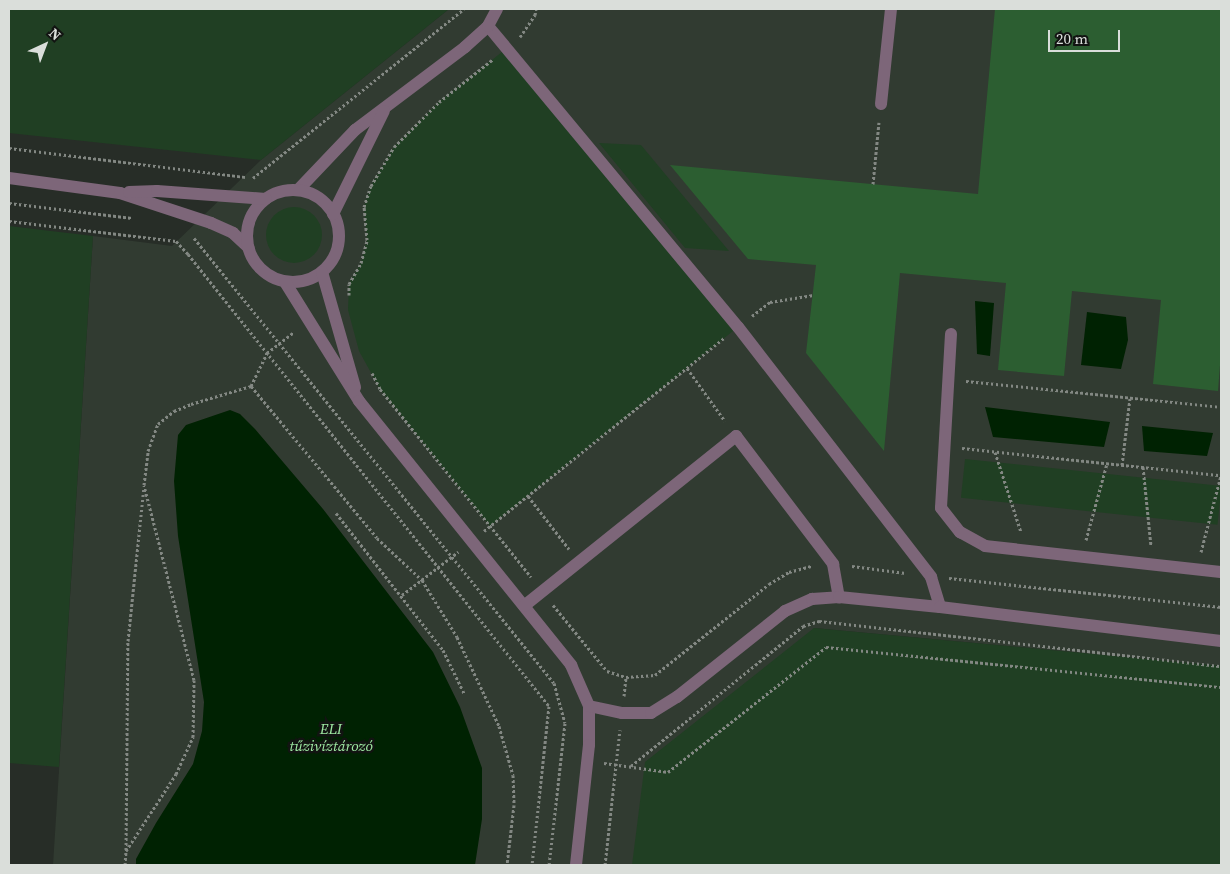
<!DOCTYPE html>
<meta charset="utf-8">
<style>
body{margin:0}
#map{position:relative;width:1230px;height:874px;overflow:hidden;background:#272d27;font-family:"Source Serif 4",serif}
div>[style]{position:absolute}
.built>*{inset:0;background:#313b31}
.green>*{inset:0;background:#203f23;transform-origin:0 0}
.round{border-radius:50%}
.water>*{inset:0;background:#002202}
.building>*{inset:0;background:#2c5e31}
.path>*{height:3px;margin-top:-1.5px;transform-origin:0;background:repeating-linear-gradient(90deg,#838883 0 2.5px,transparent 0 5px)}
.minor>*{height:12px;margin:-6px;padding:0 6px;transform-origin:6px;border-radius:6px;background:#7d6679}
.minor>.ring{margin:-6px;padding:0;box-sizing:content-box;background:none;border:12px solid #7d6679;border-radius:50%}
span{translate:-50% -50%;white-space:nowrap;text-align:center;line-height:1.15;-webkit-text-stroke:5px #121412;paint-order:stroke}
.water-label{font-size:15px;color:#9ee8a2;font-style:italic}
.frame{position:absolute;inset:0;border:10px solid #dadeda;pointer-events:none}
.north{position:absolute;left:20px;top:20px;width:50px;height:50px;-webkit-text-stroke:4px #121412;paint-order:stroke;rotate:43deg;font-size:14px;font-weight:700;line-height:20px;text-align:center;color:#dadeda}
.north::after{content:'';display:block;margin:auto;width:18px;height:22px;background:#dadeda;clip-path:polygon(50% 0,100% 100%,50% 72%,0 100%)}
.scale{position:absolute;left:1048px;top:30px;width:72px;height:22px;box-sizing:border-box;border:2px solid #dadeda;border-top:0;padding-left:6px;font-size:15px;line-height:18px;white-space:nowrap;color:#dadeda;-webkit-text-stroke:4px #121412;paint-order:stroke}
</style>
<div id="map">
<div class="built">
<div style="clip-path:polygon(449px 9px,1221px 9px,1221px 666px,814px 628px,633px 865px,53px 865px,93px 236px,172px 246px,261px 160px)"></div>
</div>
<div class="green">
<div style="clip-path:polygon(9px 9px,449px 9px,261px 160px,9px 133px)"></div>
<div style="clip-path:polygon(507px 48px,738px 327px,490px 526px,380px 389px,359px 351px,348px 310px,349px 284px,361px 263px,367px 240px,364px 207px,371px 186px,394px 147px,439px 102px)"></div>
<div style="clip-path:polygon(599px 143px,641px 145px,729px 251px,685px 248px)"></div>
<div class="round" style="left:266px;top:207px;width:56px;height:56px"></div>
<div style="clip-path:polygon(9px 226px,93px 236px,59px 767px,9px 763px)"></div>
<div style="left:965px;top:459px;width:258px;height:39px;rotate:6deg"></div>
<div style="clip-path:polygon(814px 628px,1221px 666px,1221px 865px,632px 865px,645px 762px)"></div>
</div>
<div class="water">
<div style="clip-path:polygon(975px 301px,994px 303px,990px 356px,977px 354px)"></div>
<div style="clip-path:polygon(1087px 312px,1126px 317px,1128px 340px,1121px 369px,1081px 365px)"></div>
<div style="clip-path:polygon(985px 407px,1110px 422px,1104px 447px,993px 437px)"></div>
<div style="clip-path:polygon(230px 410px,240px 414px,255px 429px,323px 509px,433px 652px,460px 707px,482px 768px,482px 819px,475px 865px,136px 865px,136px 859px,156px 823px,193px 764px,202px 731px,204px 702px,178px 536px,174px 481px,178px 435px,186px 425px)"></div>
<div style="clip-path:polygon(1142px 426px,1213px 433px,1207px 456px,1144px 451px)"></div>
</div>
<div class="building">
<div style="clip-path:polygon(995px 9px,1221px 9px,1221px 352px,1218px 391px,1153px 384px,1161px 300px,1072px 291px,1064px 376px,998px 370px,1006px 283px,900px 273px,884px 451px,806px 353px,816px 265px,748px 259px,670px 165px,978px 194px)"></div>
</div>
<div class="path">
<div style="left:520px;top:37px;width:27px;rotate:-56deg"></div>
<div style="left:535px;top:15px;width:6px;rotate:-81deg"></div>
<div style="left:9px;top:148px;width:239px;rotate:7deg"></div>
<div style="left:253px;top:178px;width:270px;rotate:-38.7deg"></div>
<div style="left:873px;top:184px;width:62px;rotate:-84.5deg"></div>
<div style="left:9px;top:203px;width:124px;rotate:7deg"></div>
<div style="left:9px;top:221px;width:168px;rotate:6.8deg"></div>
<div style="left:176px;top:241px;width:18px;rotate:47deg"></div>
<div style="left:188px;top:254px;width:578px;rotate:51.39deg"></div>
<div style="left:549px;top:706px;width:160px;rotate:96.1deg"></div>
<div style="left:194px;top:238px;width:572px;rotate:51.03deg"></div>
<div style="left:554px;top:683px;width:41px;rotate:74.6deg"></div>
<div style="left:565px;top:723px;width:143px;rotate:96.4deg"></div>
<div style="left:349px;top:295px;width:11px;rotate:-90deg"></div>
<div style="left:349px;top:284px;width:24px;rotate:-60deg"></div>
<div style="left:361px;top:263px;width:24px;rotate:-75deg"></div>
<div style="left:367px;top:240px;width:33px;rotate:-95deg"></div>
<div style="left:364px;top:207px;width:22px;rotate:-72deg"></div>
<div style="left:371px;top:186px;width:45px;rotate:-59.5deg"></div>
<div style="left:394px;top:147px;width:64px;rotate:-45deg"></div>
<div style="left:439px;top:102px;width:68px;rotate:-38.4deg"></div>
<div style="left:752px;top:316px;width:23px;rotate:-38deg"></div>
<div style="left:770px;top:302px;width:44px;rotate:-9.2deg"></div>
<div style="left:687px;top:368px;width:65px;rotate:54.4deg"></div>
<div style="left:372px;top:373px;width:18px;rotate:63deg"></div>
<div style="left:380px;top:389px;width:241px;rotate:51.2deg"></div>
<div style="left:966px;top:381px;width:256px;rotate:5.8deg"></div>
<div style="left:251px;top:386px;width:197px;rotate:50.3deg"></div>
<div style="left:377px;top:538px;width:62px;rotate:43deg"></div>
<div style="left:422px;top:580px;width:67px;rotate:58.4deg"></div>
<div style="left:457px;top:637px;width:98px;rotate:64.7deg"></div>
<div style="left:499px;top:726px;width:51px;rotate:74.1deg"></div>
<div style="left:513px;top:775px;width:30px;rotate:88deg"></div>
<div style="left:514px;top:805px;width:60px;rotate:96.7deg"></div>
<div style="left:962px;top:448px;width:260px;rotate:6deg"></div>
<div style="left:995px;top:452px;width:84px;rotate:72deg"></div>
<div style="left:1122px;top:465px;width:67px;rotate:-83.2deg"></div>
<div style="left:1143px;top:467px;width:79px;rotate:84.2deg"></div>
<div style="left:528px;top:496px;width:67px;rotate:52.3deg"></div>
<div style="left:336px;top:513px;width:174px;rotate:52deg"></div>
<div style="left:443px;top:650px;width:48px;rotate:64deg"></div>
<div style="left:484px;top:531px;width:309px;rotate:-38.8deg"></div>
<div style="left:1086px;top:540px;width:80px;rotate:-74.7deg"></div>
<div style="left:1201px;top:552px;width:80px;rotate:-75.4deg"></div>
<div style="left:852px;top:566px;width:54px;rotate:7.4deg"></div>
<div style="left:949px;top:578px;width:274px;rotate:6.1deg"></div>
<div style="left:402px;top:595px;width:71px;rotate:-37.5deg"></div>
<div style="left:553px;top:605px;width:85px;rotate:50.7deg"></div>
<div style="left:607px;top:671px;width:20px;rotate:18deg"></div>
<div style="left:626px;top:677px;width:29px;rotate:-4deg"></div>
<div style="left:655px;top:675px;width:146px;rotate:-38.6deg"></div>
<div style="left:769px;top:584px;width:23px;rotate:-31deg"></div>
<div style="left:789px;top:572px;width:23px;rotate:-15deg"></div>
<div style="left:624px;top:696px;width:19px;rotate:-84deg"></div>
<div style="left:604px;top:763px;width:65px;rotate:8deg"></div>
<div style="left:668px;top:772px;width:201px;rotate:-38.3deg"></div>
<div style="left:826px;top:647px;width:397px;rotate:5.8deg"></div>
<div style="left:631px;top:766px;width:222px;rotate:-39.1deg"></div>
<div style="left:803px;top:626px;width:17px;rotate:-17deg"></div>
<div style="left:819px;top:621px;width:405px;rotate:6.4deg"></div>
<div style="left:126px;top:850px;width:209px;rotate:-89.5deg"></div>
<div style="left:128px;top:641px;width:155px;rotate:-84.1deg"></div>
<div style="left:125px;top:865px;width:14px;rotate:-86deg"></div>
<div style="left:126px;top:851px;width:92px;rotate:-57deg"></div>
<div style="left:176px;top:774px;width:41px;rotate:-65.3deg"></div>
<div style="left:193px;top:737px;width:57px;rotate:-89deg"></div>
<div style="left:194px;top:680px;width:201px;rotate:-104.4deg"></div>
<div style="left:144px;top:485px;width:34px;rotate:-83deg"></div>
<div style="left:148px;top:451px;width:29px;rotate:-70deg"></div>
<div style="left:158px;top:424px;width:21px;rotate:-39deg"></div>
<div style="left:174px;top:411px;width:18px;rotate:-22deg"></div>
<div style="left:191px;top:404px;width:63px;rotate:-16.7deg"></div>
<div style="left:251px;top:386px;width:37px;rotate:-64deg"></div>
<div style="left:267px;top:353px;width:34px;rotate:-38deg"></div>
<div style="left:605px;top:865px;width:136px;rotate:-83.7deg"></div>
</div>
<div class="minor">
<div style="left:488px;top:26px;width:391px;rotate:50.3deg"></div>
<div style="left:738px;top:327px;width:316px;rotate:52.3deg"></div>
<div style="left:931px;top:577px;width:31px;rotate:73deg"></div>
<div style="left:881px;top:104px;width:96px;rotate:-84deg"></div>
<div style="left:9px;top:178px;width:112px;rotate:7.7deg"></div>
<div style="left:120px;top:193px;width:96px;rotate:18.2deg"></div>
<div style="left:211px;top:223px;width:24px;rotate:24deg"></div>
<div style="left:233px;top:233px;width:21px;rotate:43deg"></div>
<div style="left:298px;top:190px;width:83px;rotate:-46.5deg"></div>
<div style="left:355px;top:130px;width:138px;rotate:-37deg"></div>
<div style="left:465px;top:47px;width:31px;rotate:-42deg"></div>
<div style="left:488px;top:26px;width:19px;rotate:-62deg"></div>
<div class="ring" style="left:247px;top:190px;width:80px;height:80px"></div>
<div style="left:129px;top:192px;width:28px;rotate:-2deg"></div>
<div style="left:157px;top:191px;width:109px;rotate:4.2deg"></div>
<div style="left:333px;top:214px;width:115px;rotate:-63.7deg"></div>
<div style="left:322px;top:272px;width:120px;rotate:74deg"></div>
<div style="left:285px;top:282px;width:140px;rotate:58.1deg"></div>
<div style="left:359px;top:401px;width:339px;rotate:51.2deg"></div>
<div style="left:571px;top:665px;width:45px;rotate:66.3deg"></div>
<div style="left:589px;top:706px;width:39px;rotate:90deg"></div>
<div style="left:589px;top:745px;width:121px;rotate:96.2deg"></div>
<div style="left:951px;top:334px;width:174px;rotate:93.3deg"></div>
<div style="left:941px;top:508px;width:31px;rotate:52deg"></div>
<div style="left:960px;top:532px;width:29px;rotate:29deg"></div>
<div style="left:985px;top:546px;width:237px;rotate:6.3deg"></div>
<div style="left:524px;top:606px;width:272px;rotate:-38.7deg"></div>
<div style="left:736px;top:436px;width:161px;rotate:52.8deg"></div>
<div style="left:833px;top:564px;width:34px;rotate:80deg"></div>
<div style="left:589px;top:706px;width:34px;rotate:12deg"></div>
<div style="left:622px;top:713px;width:29px"></div>
<div style="left:651px;top:713px;width:31px;rotate:-32deg"></div>
<div style="left:677px;top:697px;width:138px;rotate:-38.5deg"></div>
<div style="left:785px;top:611px;width:30px;rotate:-24deg"></div>
<div style="left:812px;top:599px;width:27px;rotate:-4deg"></div>
<div style="left:839px;top:597px;width:101px;rotate:5.7deg"></div>
<div style="left:940px;top:607px;width:283px;rotate:6.9deg"></div>
</div>
<div class="water-label">
<span style="left:331px;top:737px">ELI<br>tűzivíztározó</span>
</div>
<div class="frame"></div>
<div class="north">N</div>
<div class="scale">20 m</div>
</div>
